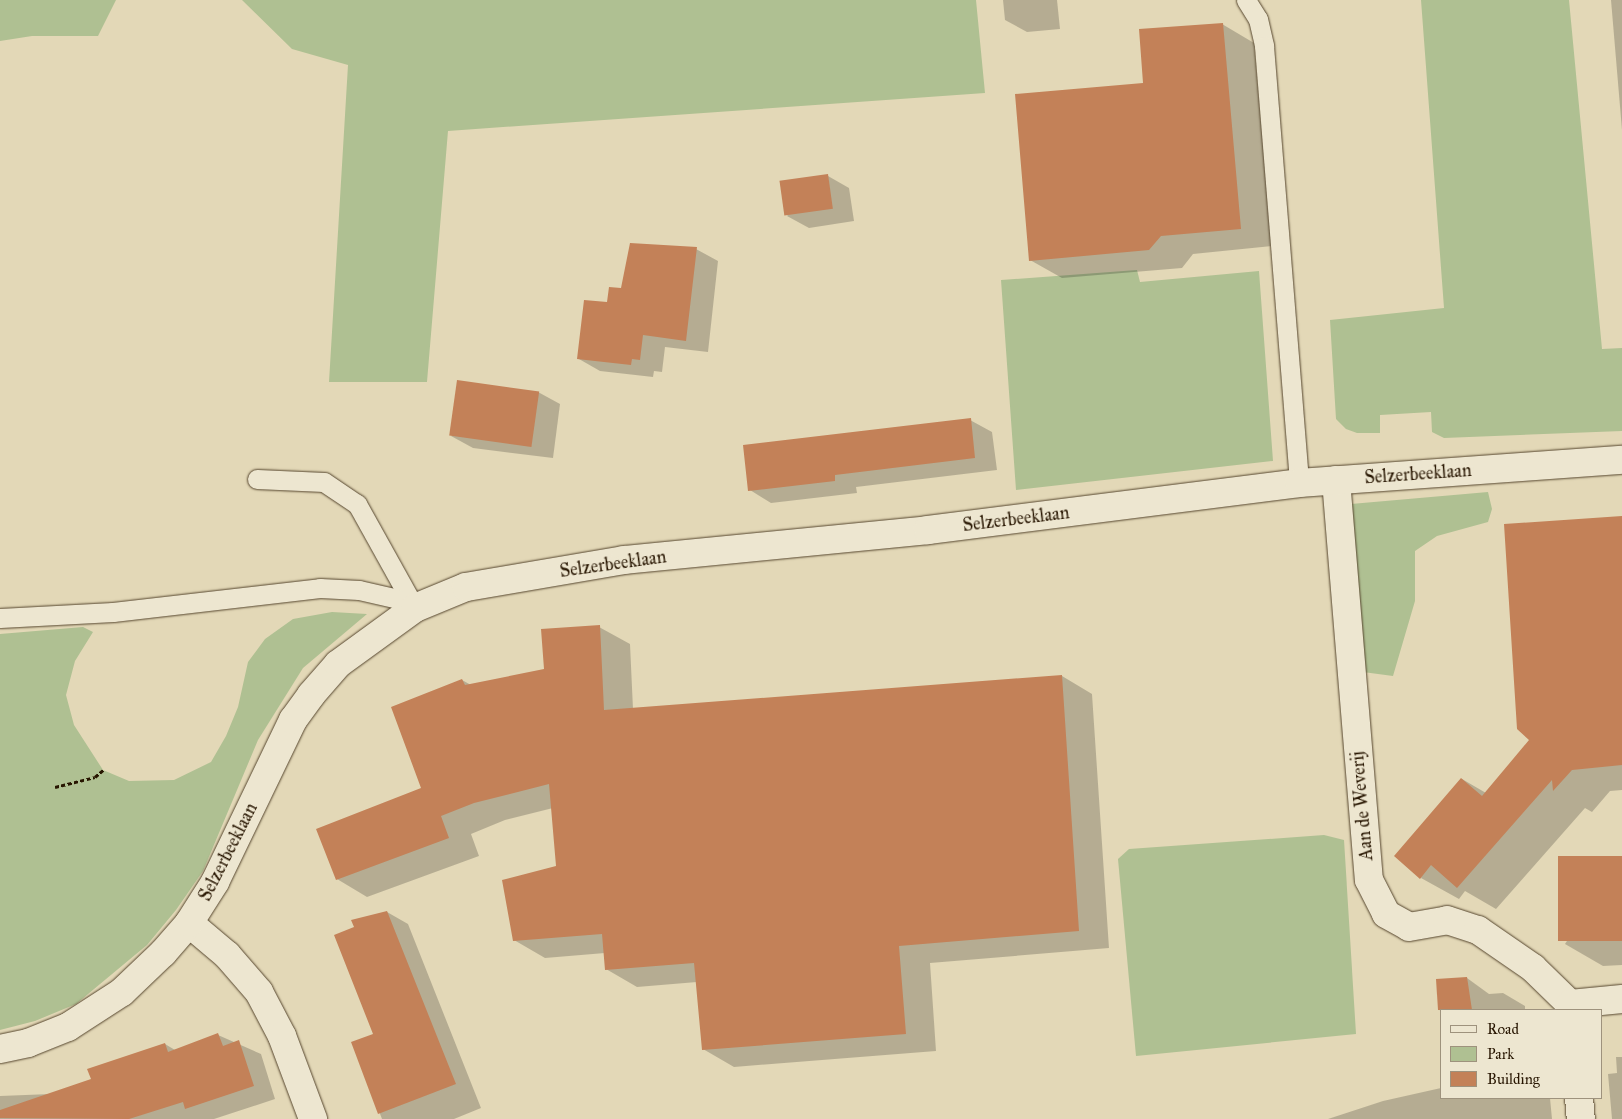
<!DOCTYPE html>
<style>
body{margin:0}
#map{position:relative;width:1622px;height:1119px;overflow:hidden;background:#e3d8b7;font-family:"IM FELL Great Primer",serif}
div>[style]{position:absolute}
.green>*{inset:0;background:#afc092}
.shadow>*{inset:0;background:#0003}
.building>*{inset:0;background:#c38158;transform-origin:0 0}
.path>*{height:3px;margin-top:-1.5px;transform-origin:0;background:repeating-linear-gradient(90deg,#271500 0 4px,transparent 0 6.5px)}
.roads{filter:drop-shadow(0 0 1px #56462e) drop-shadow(0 0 1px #56462e)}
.lane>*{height:19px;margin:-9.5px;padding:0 9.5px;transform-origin:9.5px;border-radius:9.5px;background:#ede6d0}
.street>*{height:28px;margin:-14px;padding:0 14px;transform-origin:14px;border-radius:14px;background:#ede6d0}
span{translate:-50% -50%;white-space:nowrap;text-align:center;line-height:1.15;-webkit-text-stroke:5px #ede6d0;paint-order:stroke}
.street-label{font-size:18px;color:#271500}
.legend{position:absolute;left:1440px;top:1009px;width:162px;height:90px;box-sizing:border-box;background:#ede6d0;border:1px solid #9e927d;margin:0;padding:6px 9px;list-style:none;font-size:15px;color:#271500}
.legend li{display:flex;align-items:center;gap:10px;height:25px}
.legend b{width:25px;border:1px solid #9e927d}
</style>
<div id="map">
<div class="green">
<div style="clip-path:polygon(0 0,116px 0,98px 36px,32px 36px,0 41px)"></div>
<div style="clip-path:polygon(242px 0,976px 0,985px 93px,448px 131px,427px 382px,329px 382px,348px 65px,292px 49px)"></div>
<div style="clip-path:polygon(1421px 0,1569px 0,1602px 349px,1622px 348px,1622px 431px,1444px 438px,1432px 432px,1431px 412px,1380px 415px,1380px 433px,1357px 433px,1346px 429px,1336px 419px,1330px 320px,1444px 308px)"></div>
<div style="clip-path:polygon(1137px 270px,1140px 282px,1259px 271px,1273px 461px,1016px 490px,1001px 280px)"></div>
<div style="clip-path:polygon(1488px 492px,1492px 509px,1488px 522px,1437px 536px,1415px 551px,1415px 601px,1393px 676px,1363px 672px,1351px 504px)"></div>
<div style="clip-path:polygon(332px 612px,367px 614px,303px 668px,258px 740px,203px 871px,176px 910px,147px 945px,76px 1004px,35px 1021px,0 1030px,0 634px,83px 627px,93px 632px,75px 661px,66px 695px,74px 725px,103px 770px,129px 781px,174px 780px,211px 762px,226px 736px,238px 707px,248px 662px,265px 639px,293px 619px)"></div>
<div style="clip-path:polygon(1324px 835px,1344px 840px,1356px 1034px,1136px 1056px,1118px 859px,1129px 849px)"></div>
</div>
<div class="shadow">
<div style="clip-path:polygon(1003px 0,1057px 0,1060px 29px,1027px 32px,1005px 20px)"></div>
<div style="clip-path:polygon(1611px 0,1622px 0,1622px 130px)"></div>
<div style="clip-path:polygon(1222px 24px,1254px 43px,1272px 246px,1193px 254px,1182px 268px,1062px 278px,1030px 260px)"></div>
<div style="clip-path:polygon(828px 176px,849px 188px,854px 221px,809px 228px,787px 216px)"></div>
<div style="clip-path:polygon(696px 249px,718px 261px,708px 352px,665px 347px,662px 372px,654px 371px,653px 377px,600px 371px,579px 359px,608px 304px,622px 289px)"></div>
<div style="clip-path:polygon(538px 392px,560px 404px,553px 458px,473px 448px,451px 436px)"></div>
<div style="clip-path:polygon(970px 420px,992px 432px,997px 470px,856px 487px,857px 493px,771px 503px,750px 490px)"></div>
<div style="clip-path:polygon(1622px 517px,1622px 790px,1610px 791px,1592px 812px,1585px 808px,1496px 909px,1465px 891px,1459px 899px,1421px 878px,1462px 779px,1486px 793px,1530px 740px)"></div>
<div style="clip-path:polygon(599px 627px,630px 644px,633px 709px,1062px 676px,1092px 694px,1109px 948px,930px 963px,936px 1051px,734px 1067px,703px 1049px,697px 982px,637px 987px,606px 969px,605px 953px,545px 958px,514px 940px,558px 867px,553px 808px,505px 820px,471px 834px,479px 856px,367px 897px,337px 879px,423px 789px,462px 680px,471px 685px,545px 670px)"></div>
<div style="clip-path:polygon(1622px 857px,1622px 965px,1603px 966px,1565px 944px)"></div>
<div style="clip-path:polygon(387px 912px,408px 924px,481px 1108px,454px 1119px,382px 1119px,353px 1043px,375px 1035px,356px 928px)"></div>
<div style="clip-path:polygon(1467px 978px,1489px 994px,1503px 993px,1525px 1006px,1525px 1010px,1441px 1010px,1441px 1028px,1438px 980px)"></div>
<div style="clip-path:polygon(218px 1035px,261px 1054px,275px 1099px,214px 1119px,0 1119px,0 1096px,51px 1094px,92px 1080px,165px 1044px,175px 1050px)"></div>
<div style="clip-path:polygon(1616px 1057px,1622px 1057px,1622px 1119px,1612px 1119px,1608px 1074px,1617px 1073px)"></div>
<div style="clip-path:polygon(1441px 1088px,1441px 1098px,1550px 1098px,1552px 1119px,1328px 1119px,1383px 1101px)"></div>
</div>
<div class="building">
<div style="clip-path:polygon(1223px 23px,1241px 229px,1161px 236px,1149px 250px,1029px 261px,1015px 94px,1143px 83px,1139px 29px)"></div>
<div style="left:828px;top:174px;width:35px;height:49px;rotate:82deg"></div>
<div style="clip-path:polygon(630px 243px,697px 247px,686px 341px,643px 335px,640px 360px,632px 359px,631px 365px,577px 359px,584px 300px,607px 302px,609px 287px,621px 288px)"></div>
<div style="left:457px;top:380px;width:83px;height:56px;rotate:8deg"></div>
<div style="clip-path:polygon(971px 418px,975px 458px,835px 475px,835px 481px,748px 491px,743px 445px)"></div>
<div style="clip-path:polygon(1622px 516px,1622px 765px,1572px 770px,1553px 791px,1552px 780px,1457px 888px,1431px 865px,1420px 879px,1394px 856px,1461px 778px,1482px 796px,1529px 740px,1517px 729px,1504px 524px)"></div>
<div style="clip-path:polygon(600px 625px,604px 710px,1062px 675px,1079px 931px,899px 946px,906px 1034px,702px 1050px,694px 963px,605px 970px,602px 934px,513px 941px,502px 880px,556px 866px,549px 784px,474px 803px,441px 816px,449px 838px,336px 880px,316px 829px,421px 788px,391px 707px,462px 679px,465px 685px,544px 669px,541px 629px)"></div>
<div style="left:1622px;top:856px;width:85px;height:64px;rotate:90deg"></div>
<div style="clip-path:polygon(387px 911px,456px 1084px,378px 1114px,351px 1042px,373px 1034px,334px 935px,354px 927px,351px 920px)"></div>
<div style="clip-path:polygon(1467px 977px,1472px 1010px,1438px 1010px,1436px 979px)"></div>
<div style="clip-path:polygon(218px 1033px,223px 1046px,239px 1040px,254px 1086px,185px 1109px,183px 1102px,129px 1119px,0 1118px,0 1110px,91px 1079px,87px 1069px,165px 1043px,168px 1052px)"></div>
</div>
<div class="path">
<div style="left:55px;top:787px;width:41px;rotate:-14deg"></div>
<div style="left:95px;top:777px;width:11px;rotate:-41deg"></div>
</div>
<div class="roads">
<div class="lane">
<div style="left:1246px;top:0;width:22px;rotate:58deg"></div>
<div style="left:1258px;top:19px;width:28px;rotate:77deg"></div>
<div style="left:1264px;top:46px;width:438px;rotate:85.4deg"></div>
<div style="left:257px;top:479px;width:67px;rotate:2.6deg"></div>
<div style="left:324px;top:482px;width:40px;rotate:34deg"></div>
<div style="left:357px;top:504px;width:119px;rotate:60.9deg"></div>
<div style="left:0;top:618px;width:113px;rotate:-3deg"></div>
<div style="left:113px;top:612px;width:208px;rotate:-6.6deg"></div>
<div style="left:320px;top:588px;width:39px;rotate:3deg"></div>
<div style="left:359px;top:590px;width:37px;rotate:13deg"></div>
<div style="left:395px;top:598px;width:22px;rotate:27deg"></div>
</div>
<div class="street">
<div style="left:1336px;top:480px;width:401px;rotate:85.3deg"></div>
<div style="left:1369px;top:880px;width:38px;rotate:63deg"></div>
<div style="left:1386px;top:914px;width:26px;rotate:29deg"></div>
<div style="left:1409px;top:927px;width:39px;rotate:-10deg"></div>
<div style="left:1447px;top:920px;width:33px;rotate:18deg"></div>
<div style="left:1478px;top:930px;width:67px;rotate:34.6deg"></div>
<div style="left:1533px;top:968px;width:52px;rotate:44.2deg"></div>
<div style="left:1570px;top:1004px;width:6px;rotate:90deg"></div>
<div style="left:189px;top:923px;width:50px;rotate:40.1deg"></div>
<div style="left:227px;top:955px;width:49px;rotate:49.1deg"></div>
<div style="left:259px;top:992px;width:50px;rotate:62.4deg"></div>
<div style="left:282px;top:1036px;width:89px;rotate:69.5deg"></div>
<div style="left:1570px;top:1004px;width:52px;rotate:-5.5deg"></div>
<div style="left:0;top:1049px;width:29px;rotate:-12deg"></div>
<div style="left:28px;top:1043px;width:43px;rotate:-21.8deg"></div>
<div style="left:68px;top:1027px;width:64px;rotate:-32.9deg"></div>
<div style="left:122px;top:992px;width:57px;rotate:-43.6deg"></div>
<div style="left:163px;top:953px;width:40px;rotate:-49deg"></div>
<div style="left:189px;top:923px;width:49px;rotate:-57.6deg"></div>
<div style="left:215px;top:882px;width:180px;rotate:-64.3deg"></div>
<div style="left:293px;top:720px;width:31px;rotate:-54deg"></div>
<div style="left:311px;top:695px;width:41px;rotate:-48.9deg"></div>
<div style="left:338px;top:664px;width:95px;rotate:-36deg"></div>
<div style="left:415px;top:608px;width:55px;rotate:-22.4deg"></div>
<div style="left:466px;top:587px;width:160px;rotate:-9.7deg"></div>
<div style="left:624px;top:560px;width:305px;rotate:-5.6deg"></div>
<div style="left:928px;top:530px;width:374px;rotate:-7.2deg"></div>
<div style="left:1299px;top:483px;width:324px;rotate:-4.1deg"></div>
<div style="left:1579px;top:1098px;width:21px;rotate:85deg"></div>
</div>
</div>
<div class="street-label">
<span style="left:1418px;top:474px;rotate:-4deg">Selzerbeeklaan</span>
<span style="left:1016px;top:519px;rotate:-7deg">Selzerbeeklaan</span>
<span style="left:613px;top:564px;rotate:-8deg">Selzerbeeklaan</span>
<span style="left:1362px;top:806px;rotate:-95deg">Aan de Weverij</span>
<span style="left:228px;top:852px;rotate:-63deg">Selzerbeeklaan</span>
</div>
<ul class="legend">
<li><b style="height:6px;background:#ede6d0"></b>Road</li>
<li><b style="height:14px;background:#afc092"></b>Park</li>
<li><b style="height:14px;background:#c38158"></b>Building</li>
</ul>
</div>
